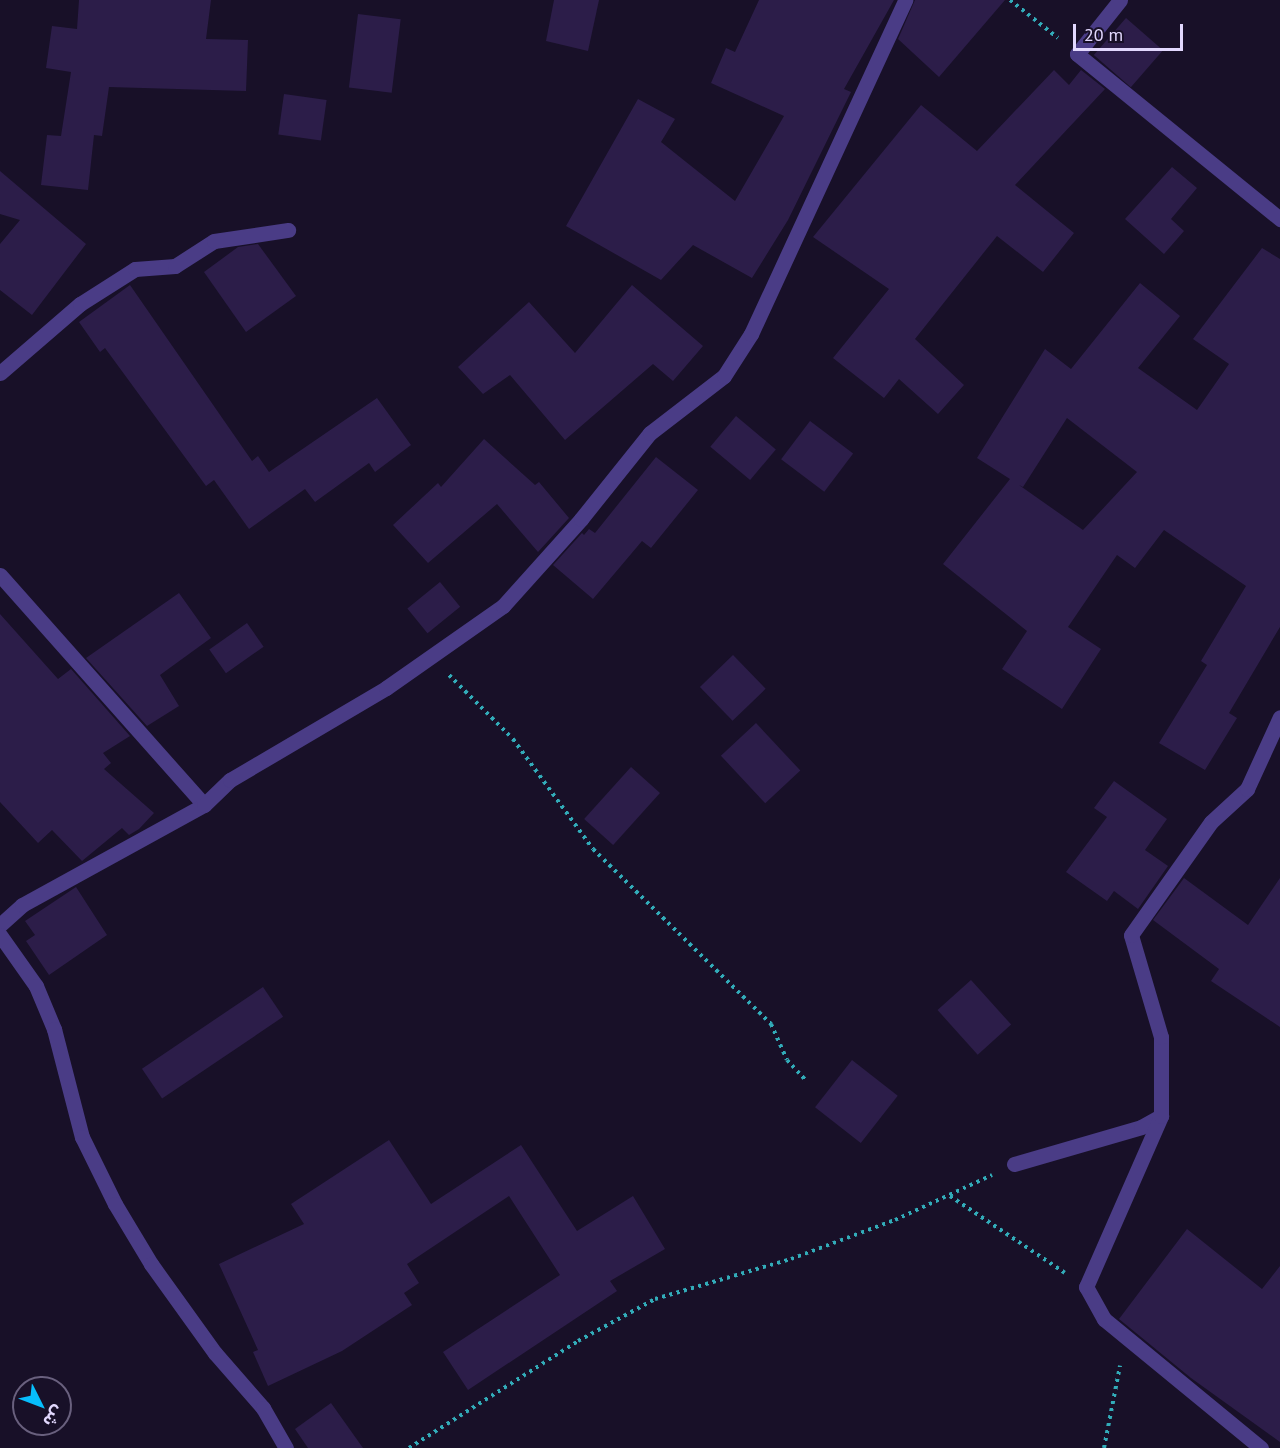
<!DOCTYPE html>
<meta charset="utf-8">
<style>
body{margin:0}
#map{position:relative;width:1280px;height:1448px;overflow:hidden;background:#181028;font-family:"PT Sans","Noto Sans Arabic",sans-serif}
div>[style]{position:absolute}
.building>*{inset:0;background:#2c1d49;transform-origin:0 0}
.path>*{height:4px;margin-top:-2px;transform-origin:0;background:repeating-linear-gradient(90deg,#32acb9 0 3px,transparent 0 7.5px)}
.minor>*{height:15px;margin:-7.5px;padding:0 7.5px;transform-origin:7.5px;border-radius:7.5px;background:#4a3c86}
span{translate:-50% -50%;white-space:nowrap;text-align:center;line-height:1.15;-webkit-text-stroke:6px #181028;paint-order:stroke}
.north{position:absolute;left:12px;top:1376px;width:60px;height:60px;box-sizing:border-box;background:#181028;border:2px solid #69607e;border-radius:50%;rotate:132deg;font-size:16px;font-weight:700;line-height:24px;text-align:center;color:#e2d8fe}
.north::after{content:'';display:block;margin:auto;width:21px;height:27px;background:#07bdfc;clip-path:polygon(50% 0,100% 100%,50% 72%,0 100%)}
.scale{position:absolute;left:1073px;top:24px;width:110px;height:27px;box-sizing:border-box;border:3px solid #e2d8fe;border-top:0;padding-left:8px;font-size:18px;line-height:21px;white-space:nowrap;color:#e2d8fe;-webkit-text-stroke:4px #181028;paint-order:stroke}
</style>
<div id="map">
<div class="building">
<div style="clip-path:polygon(79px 0,211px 0,206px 39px,248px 40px,246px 91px,109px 87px,102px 136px,94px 135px,88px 190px,41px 185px,47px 135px,61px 136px,71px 72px,46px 68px,52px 26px,77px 29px)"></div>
<div style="clip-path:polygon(554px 0,599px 0,588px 51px,546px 41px)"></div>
<div style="clip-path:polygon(759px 0,894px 0,844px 89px,851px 92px,788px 220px,752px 278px,693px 245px,661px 280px,566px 226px,638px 99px,675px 119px,661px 142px,735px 201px,784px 116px,711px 83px,726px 48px,735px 52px)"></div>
<div style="clip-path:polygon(915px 0,1005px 0,939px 77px,898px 39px)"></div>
<div style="left:358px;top:14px;width:43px;height:74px;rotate:7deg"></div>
<div style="left:1126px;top:18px;width:49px;height:49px;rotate:41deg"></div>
<div style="clip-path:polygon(1054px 70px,1069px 85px,1081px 70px,1105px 89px,1015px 185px,1074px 233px,1043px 272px,997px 236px,915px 339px,964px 385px,938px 414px,899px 379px,884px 398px,833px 358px,889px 289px,813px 237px,921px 105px,977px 151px)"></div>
<div style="left:284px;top:94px;width:43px;height:41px;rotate:8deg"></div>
<div style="clip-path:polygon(1172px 167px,1197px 188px,1171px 219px,1184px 231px,1164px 254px,1125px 219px)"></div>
<div style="clip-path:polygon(0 171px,86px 244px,32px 315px,0 290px,0 244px,20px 220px,0 214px)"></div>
<div style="clip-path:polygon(258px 244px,296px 296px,246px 332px,204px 272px,238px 247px)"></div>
<div style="clip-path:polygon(evenodd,1262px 248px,1280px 259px,1280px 627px,1229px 713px,1237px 718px,1205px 770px,1159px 743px,1207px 665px,1201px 661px,1246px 586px,1164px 530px,1135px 568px,1117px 555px,1068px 627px,1101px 649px,1062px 709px,1002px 669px,1027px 631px,943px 564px,1010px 479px,977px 458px,1045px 349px,1071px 369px,1140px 283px,1180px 316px,1138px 368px,1197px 410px,1229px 364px,1193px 339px,1262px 248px,1067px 418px,1137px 472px,1083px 530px,1019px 485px,1023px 487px,1067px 418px)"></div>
<div style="clip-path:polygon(130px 285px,252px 461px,258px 456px,269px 472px,377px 398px,411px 445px,375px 472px,369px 463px,315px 502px,305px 489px,249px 529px,214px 480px,206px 486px,105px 348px,100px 352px,79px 322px)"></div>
<div style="clip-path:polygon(632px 285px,703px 346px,673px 381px,653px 364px,565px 440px,510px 375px,483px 394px,458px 367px,529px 302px,575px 353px)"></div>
<div style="left:736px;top:416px;width:52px;height:40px;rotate:40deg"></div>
<div style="left:810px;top:421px;width:54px;height:48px;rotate:37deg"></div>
<div style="clip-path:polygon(484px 439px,535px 485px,539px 482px,569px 518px,538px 552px,497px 504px,428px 563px,393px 525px,438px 483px,441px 487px)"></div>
<div style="clip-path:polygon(656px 457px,698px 490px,651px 548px,642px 541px,593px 599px,553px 565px,582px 533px,584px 535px,589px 529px,595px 533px)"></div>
<div style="left:440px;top:582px;width:32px;height:42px;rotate:51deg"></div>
<div style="clip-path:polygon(179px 593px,211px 638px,160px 675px,179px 706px,147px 726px,86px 658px)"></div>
<div style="clip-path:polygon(0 614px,58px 679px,71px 669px,130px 736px,103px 753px,111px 763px,104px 769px,154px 813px,139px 829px,129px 835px,122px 828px,82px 861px,52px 830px,38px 843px,0 802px)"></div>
<div style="left:247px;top:623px;width:29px;height:46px;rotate:55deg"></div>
<div style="left:733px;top:655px;width:47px;height:46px;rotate:46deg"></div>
<div style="left:756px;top:723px;width:65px;height:48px;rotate:47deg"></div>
<div style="left:631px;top:767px;width:39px;height:70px;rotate:42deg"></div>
<div style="clip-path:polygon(1114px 781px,1167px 819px,1145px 850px,1168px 866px,1138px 909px,1114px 891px,1107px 901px,1066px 872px,1107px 817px,1094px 808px)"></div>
<div style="clip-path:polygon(1184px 878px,1248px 925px,1280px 878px,1280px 1027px,1211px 981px,1219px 969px,1153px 920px)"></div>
<div style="clip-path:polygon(76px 887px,107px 935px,49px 975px,26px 941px,35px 935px,25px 921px)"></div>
<div style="left:971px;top:980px;width:60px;height:45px;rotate:48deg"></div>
<div style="left:263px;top:987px;width:36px;height:146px;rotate:56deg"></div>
<div style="left:852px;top:1060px;width:58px;height:60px;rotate:38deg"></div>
<div style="clip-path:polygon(389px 1140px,431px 1204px,521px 1145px,577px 1231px,633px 1196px,665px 1249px,610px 1281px,617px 1291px,468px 1390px,443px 1352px,560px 1275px,509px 1196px,407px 1264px,419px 1283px,404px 1293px,412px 1305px,342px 1351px,268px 1386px,253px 1352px,258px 1350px,219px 1264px,304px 1224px,291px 1204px)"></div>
<div style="clip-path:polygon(1187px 1229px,1262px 1289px,1280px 1266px,1280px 1442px,1191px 1378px,1119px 1319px)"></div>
<div style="clip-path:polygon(331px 1403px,363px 1448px,308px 1448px,295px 1429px)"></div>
</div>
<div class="path">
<div style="left:1010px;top:0;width:61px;rotate:38.4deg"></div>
<div style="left:449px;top:675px;width:91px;rotate:45deg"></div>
<div style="left:513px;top:739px;width:136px;rotate:54deg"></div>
<div style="left:593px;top:849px;width:250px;rotate:44.5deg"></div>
<div style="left:771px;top:1024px;width:39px;rotate:66deg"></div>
<div style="left:787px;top:1060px;width:26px;rotate:47deg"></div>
<div style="left:950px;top:1196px;width:138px;rotate:33.8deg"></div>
<div style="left:409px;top:1448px;width:200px;rotate:-32.3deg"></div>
<div style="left:578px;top:1341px;width:88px;rotate:-28.6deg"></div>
<div style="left:655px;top:1299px;width:142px;rotate:-16.4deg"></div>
<div style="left:791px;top:1259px;width:111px;rotate:-20.6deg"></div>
<div style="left:895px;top:1220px;width:107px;rotate:-24.9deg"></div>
<div style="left:1104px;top:1448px;width:84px;rotate:-79deg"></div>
</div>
<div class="minor">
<div style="left:1120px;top:0;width:69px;rotate:128.5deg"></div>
<div style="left:1077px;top:54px;width:262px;rotate:39.1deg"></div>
<div style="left:0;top:373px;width:106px;rotate:-40.8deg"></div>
<div style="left:80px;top:304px;width:65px;rotate:-32.5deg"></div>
<div style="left:135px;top:269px;width:40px;rotate:-4.3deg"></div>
<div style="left:175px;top:266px;width:46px;rotate:-32.7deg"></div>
<div style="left:214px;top:241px;width:75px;rotate:-8.5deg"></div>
<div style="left:0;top:575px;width:307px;rotate:48.4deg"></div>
<div style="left:0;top:925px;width:30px;rotate:-42deg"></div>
<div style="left:22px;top:905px;width:208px;rotate:-28.8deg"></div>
<div style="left:204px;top:805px;width:36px;rotate:-44deg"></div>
<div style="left:230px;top:780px;width:181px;rotate:-30.5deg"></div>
<div style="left:386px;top:688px;width:143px;rotate:-35deg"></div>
<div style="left:503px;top:606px;width:117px;rotate:-48.1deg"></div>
<div style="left:581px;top:519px;width:110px;rotate:-51.3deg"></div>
<div style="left:650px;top:433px;width:93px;rotate:-37.6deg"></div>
<div style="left:724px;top:376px;width:50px;rotate:-57.3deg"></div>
<div style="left:751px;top:334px;width:368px;rotate:-65.2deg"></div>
<div style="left:0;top:935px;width:62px;rotate:54.8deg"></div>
<div style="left:36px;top:986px;width:47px;rotate:67.3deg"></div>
<div style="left:54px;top:1029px;width:112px;rotate:75.5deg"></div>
<div style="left:82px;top:1137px;width:75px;rotate:63.8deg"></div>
<div style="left:115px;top:1204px;width:70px;rotate:59deg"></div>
<div style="left:151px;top:1264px;width:110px;rotate:54.3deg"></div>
<div style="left:215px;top:1353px;width:73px;rotate:48.9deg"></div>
<div style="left:263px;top:1408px;width:46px;rotate:60.1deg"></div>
<div style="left:1014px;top:1164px;width:132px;rotate:-16.2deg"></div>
<div style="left:1141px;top:1127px;width:23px;rotate:-29deg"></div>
<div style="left:1261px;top:1448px;width:203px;rotate:-140.6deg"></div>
<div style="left:1104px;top:1319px;width:37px;rotate:-119deg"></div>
<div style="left:1086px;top:1287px;width:187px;rotate:-66.3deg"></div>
<div style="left:1161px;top:1116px;width:79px;rotate:-90deg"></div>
<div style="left:1161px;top:1037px;width:106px;rotate:-106.4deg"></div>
<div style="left:1131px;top:935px;width:138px;rotate:-54.7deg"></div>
<div style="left:1211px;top:822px;width:49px;rotate:-42.5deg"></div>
<div style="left:1247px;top:789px;width:79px;rotate:-65.4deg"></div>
</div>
<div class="north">ش</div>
<div class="scale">20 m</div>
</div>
